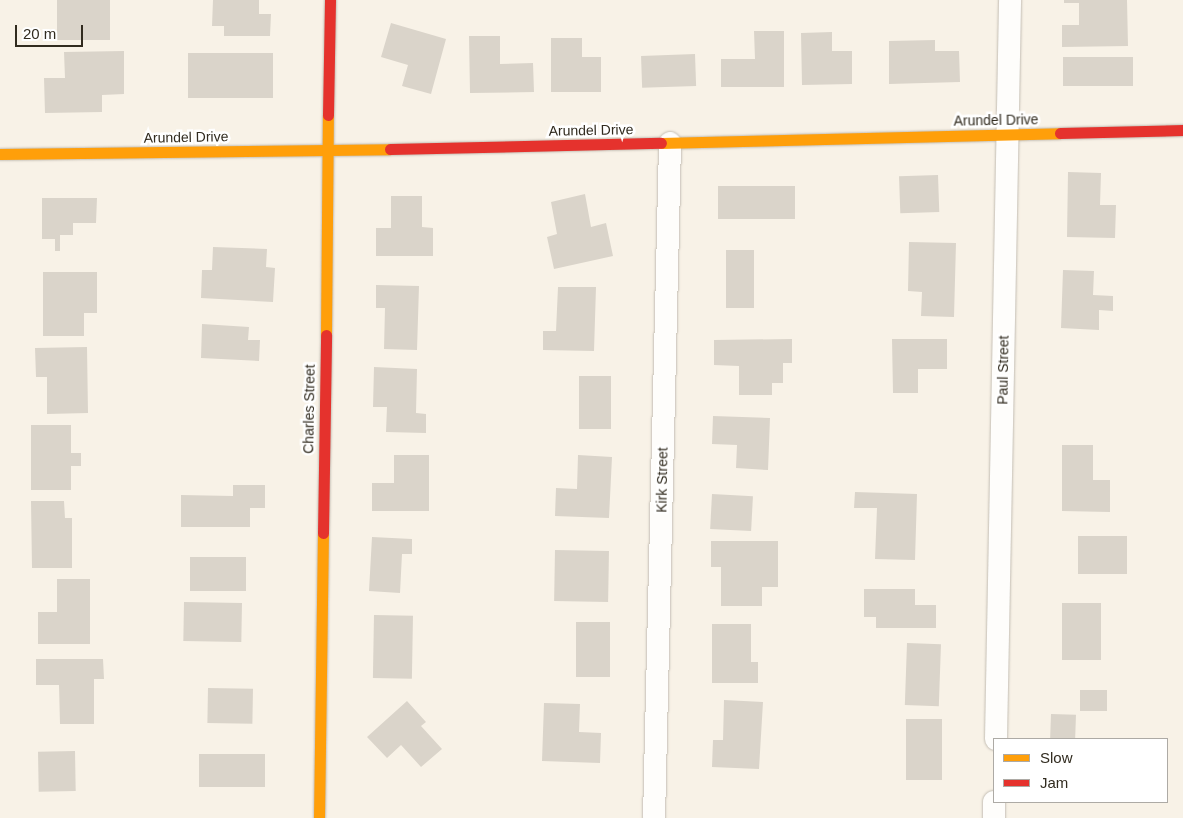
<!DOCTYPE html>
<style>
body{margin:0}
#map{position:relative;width:1183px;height:818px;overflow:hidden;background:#f8f2e7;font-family:Arial,sans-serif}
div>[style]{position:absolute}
.building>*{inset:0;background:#dad4ca;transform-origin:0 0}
.roads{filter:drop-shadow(0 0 1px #c3bdb3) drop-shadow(0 0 1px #c3bdb3)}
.street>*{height:22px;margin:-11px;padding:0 11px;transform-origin:11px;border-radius:11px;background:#fefdfb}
.slow>*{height:11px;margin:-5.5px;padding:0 5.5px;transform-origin:5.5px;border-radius:5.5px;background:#ff9f0a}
.jam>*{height:11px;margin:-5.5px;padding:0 5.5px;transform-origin:5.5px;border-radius:5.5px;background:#e5322d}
span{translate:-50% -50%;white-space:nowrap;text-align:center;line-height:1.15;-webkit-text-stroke:5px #fff;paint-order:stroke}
.street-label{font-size:14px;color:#312b1f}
.legend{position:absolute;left:993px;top:738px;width:175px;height:65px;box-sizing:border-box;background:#fff;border:1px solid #adaaa5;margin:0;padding:6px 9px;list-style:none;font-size:15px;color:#312b1f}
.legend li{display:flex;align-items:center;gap:10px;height:25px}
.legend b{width:25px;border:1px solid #adaaa5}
.scale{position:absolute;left:15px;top:25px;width:68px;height:22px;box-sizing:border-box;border:2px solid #312b1f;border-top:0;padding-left:6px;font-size:15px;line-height:18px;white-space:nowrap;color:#312b1f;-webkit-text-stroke:4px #fff;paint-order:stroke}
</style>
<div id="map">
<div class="building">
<div style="left:57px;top:0;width:53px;height:40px"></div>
<div style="clip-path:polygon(213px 0,259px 0,259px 14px,271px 14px,270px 36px,224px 36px,224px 26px,212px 26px)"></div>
<div style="clip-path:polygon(1064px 0,1127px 0,1128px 46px,1062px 47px,1062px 25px,1079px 25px,1079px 3px,1064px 3px)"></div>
<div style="clip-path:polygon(391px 23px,446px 39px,431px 94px,402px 86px,408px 65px,381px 57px)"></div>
<div style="clip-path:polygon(754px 31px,784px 31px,784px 87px,721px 87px,721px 59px,755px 59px)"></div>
<div style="clip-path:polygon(832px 32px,832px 51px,852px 51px,852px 84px,802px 85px,801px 33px)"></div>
<div style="clip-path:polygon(469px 36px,500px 36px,500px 64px,533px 63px,534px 92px,470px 93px)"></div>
<div style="clip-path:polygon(551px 38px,582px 38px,582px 57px,601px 57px,601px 92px,551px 92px)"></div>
<div style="clip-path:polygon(935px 40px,935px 51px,959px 51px,960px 82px,889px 84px,889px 41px)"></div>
<div style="clip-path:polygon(124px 51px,124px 94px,102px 95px,102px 112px,45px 113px,44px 78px,65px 78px,64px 52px)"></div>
<div style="left:188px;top:53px;width:85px;height:45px"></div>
<div style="left:695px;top:54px;width:32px;height:54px;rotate:88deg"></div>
<div style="left:1133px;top:57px;width:29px;height:70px;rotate:90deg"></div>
<div style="clip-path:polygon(1068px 172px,1101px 173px,1100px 205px,1116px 205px,1115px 238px,1067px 237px)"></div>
<div style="left:938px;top:175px;width:37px;height:39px;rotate:88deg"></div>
<div style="left:718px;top:186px;width:77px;height:33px"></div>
<div style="clip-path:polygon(585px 194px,591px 227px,606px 223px,613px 256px,554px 269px,547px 237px,557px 234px,551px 202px)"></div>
<div style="clip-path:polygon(391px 196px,422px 196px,422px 227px,433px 228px,433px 256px,376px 256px,376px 228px,391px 228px)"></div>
<div style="clip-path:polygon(42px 198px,97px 198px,96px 223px,73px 223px,73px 235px,60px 235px,60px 251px,55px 251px,55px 239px,42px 239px)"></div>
<div style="clip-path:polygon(909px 242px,956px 243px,954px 317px,921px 316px,922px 292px,908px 291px)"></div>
<div style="clip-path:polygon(213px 247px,267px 249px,266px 267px,275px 268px,273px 302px,201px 298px,202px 270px,212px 270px)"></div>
<div style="left:726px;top:250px;width:28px;height:58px"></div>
<div style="clip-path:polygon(1063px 270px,1094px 271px,1093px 295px,1113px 296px,1113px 311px,1099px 310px,1099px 330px,1061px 328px)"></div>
<div style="clip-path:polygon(43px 272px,97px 272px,97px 313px,84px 313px,84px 336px,43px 336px)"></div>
<div style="clip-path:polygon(376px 285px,419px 286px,417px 350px,384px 349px,385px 308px,376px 308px)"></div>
<div style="clip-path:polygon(558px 287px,596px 287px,594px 351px,543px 350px,543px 331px,556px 331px)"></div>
<div style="clip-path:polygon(202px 324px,249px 327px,248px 340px,260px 340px,259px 361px,201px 358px)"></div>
<div style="clip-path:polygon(792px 339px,792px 363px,783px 363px,783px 383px,772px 383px,772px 395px,739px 395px,739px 366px,714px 365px,714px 340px)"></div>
<div style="clip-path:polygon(892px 339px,947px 339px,947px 369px,918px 369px,918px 393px,893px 393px)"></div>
<div style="clip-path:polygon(87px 347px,88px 413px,47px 414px,47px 377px,36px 377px,35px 348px)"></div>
<div style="clip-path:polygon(374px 367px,417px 369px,416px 413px,426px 414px,426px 433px,386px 432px,387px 407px,373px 407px)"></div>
<div style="left:579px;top:376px;width:32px;height:53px"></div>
<div style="clip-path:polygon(713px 416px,770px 418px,768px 470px,736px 468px,737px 445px,712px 444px)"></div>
<div style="clip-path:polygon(31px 425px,71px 425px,71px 453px,81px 453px,81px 466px,71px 466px,71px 490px,31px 490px)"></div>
<div style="clip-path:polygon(1062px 445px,1093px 445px,1093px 480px,1110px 480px,1110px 512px,1062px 511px)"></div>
<div style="clip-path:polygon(394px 455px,429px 455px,429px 511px,372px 511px,372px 483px,394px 483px)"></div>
<div style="clip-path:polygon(578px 455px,612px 457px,609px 518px,555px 516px,556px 488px,577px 489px)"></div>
<div style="clip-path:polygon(233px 485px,265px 485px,265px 508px,250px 508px,250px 527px,181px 527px,181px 495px,233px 496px)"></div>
<div style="clip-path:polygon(855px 492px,917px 494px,915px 560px,875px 559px,877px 508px,854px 508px)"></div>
<div style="left:712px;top:494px;width:41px;height:35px;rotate:3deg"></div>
<div style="clip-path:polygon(31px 501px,64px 501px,65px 518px,72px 518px,72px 568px,32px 568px)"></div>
<div style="left:1078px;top:536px;width:49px;height:38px"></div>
<div style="clip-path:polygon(372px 537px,412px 539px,412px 554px,402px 554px,400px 593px,369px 591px)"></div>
<div style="clip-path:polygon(711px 541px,778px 541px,778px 587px,762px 587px,762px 606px,721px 606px,721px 567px,711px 567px)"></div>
<div style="left:555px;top:550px;width:54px;height:51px;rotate:1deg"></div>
<div style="left:190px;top:557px;width:56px;height:34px"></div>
<div style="clip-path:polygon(57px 579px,90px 579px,90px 644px,38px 644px,38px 612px,57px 612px)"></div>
<div style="clip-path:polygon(864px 589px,915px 589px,915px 605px,936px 605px,936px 628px,876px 628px,876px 617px,864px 617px)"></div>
<div style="left:184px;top:602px;width:58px;height:39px;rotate:1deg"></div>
<div style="left:1062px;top:603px;width:39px;height:57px"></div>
<div style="left:374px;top:615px;width:39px;height:63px;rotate:1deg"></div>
<div style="left:610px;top:622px;width:55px;height:34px;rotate:90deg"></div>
<div style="clip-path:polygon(712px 624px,751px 624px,751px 662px,758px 662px,758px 683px,712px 683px)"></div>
<div style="left:907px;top:643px;width:34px;height:62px;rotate:2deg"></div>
<div style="clip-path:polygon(36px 659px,103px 659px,104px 679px,94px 679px,94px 724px,60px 724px,59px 685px,36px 685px)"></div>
<div style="left:208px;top:688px;width:45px;height:35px;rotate:1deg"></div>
<div style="left:1107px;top:690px;width:21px;height:27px;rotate:90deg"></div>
<div style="clip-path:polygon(724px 700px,763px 702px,759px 769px,712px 767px,713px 740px,723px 740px)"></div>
<div style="clip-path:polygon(407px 701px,426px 722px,421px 726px,442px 749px,421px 767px,401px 745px,387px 758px,367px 737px)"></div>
<div style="clip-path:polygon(544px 703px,580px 704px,579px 732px,601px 733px,600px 763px,542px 761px)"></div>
<div style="left:1051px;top:714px;width:25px;height:25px;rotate:2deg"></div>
<div style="left:906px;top:719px;width:36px;height:61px"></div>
<div style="left:75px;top:751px;width:40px;height:37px;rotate:89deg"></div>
<div style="left:265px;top:754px;width:33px;height:66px;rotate:90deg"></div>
</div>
<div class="roads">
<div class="street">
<div style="left:996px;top:739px;width:739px;rotate:-88.91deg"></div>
<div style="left:654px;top:818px;width:675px;rotate:-88.64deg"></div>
<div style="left:994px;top:818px;width:16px;rotate:-90deg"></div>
</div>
<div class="slow">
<div style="left:661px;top:143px;width:399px;rotate:-1.4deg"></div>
<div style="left:0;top:154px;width:390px;rotate:-0.7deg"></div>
<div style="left:326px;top:335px;width:220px;rotate:-89.5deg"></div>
<div style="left:319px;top:818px;width:285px;rotate:-89.2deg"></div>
</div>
<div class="jam">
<div style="left:328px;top:115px;width:115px;rotate:-89deg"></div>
<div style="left:1060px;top:133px;width:123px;rotate:-1.4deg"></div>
<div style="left:390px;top:149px;width:271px;rotate:-1.3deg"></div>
<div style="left:323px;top:533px;width:198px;rotate:-89.1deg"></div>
</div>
</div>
<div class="street-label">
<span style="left:996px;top:120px;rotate:-1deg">Arundel Drive</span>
<span style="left:591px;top:130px;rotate:-1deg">Arundel Drive</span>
<span style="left:186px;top:137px;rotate:-1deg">Arundel Drive</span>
<span style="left:1003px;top:370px;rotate:-89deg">Paul Street</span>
<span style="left:309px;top:409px;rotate:-89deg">Charles Street</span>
<span style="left:662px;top:480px;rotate:-89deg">Kirk Street</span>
</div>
<ul class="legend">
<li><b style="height:6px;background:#ff9f0a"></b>Slow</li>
<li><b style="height:6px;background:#e5322d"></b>Jam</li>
</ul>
<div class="scale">20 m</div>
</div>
